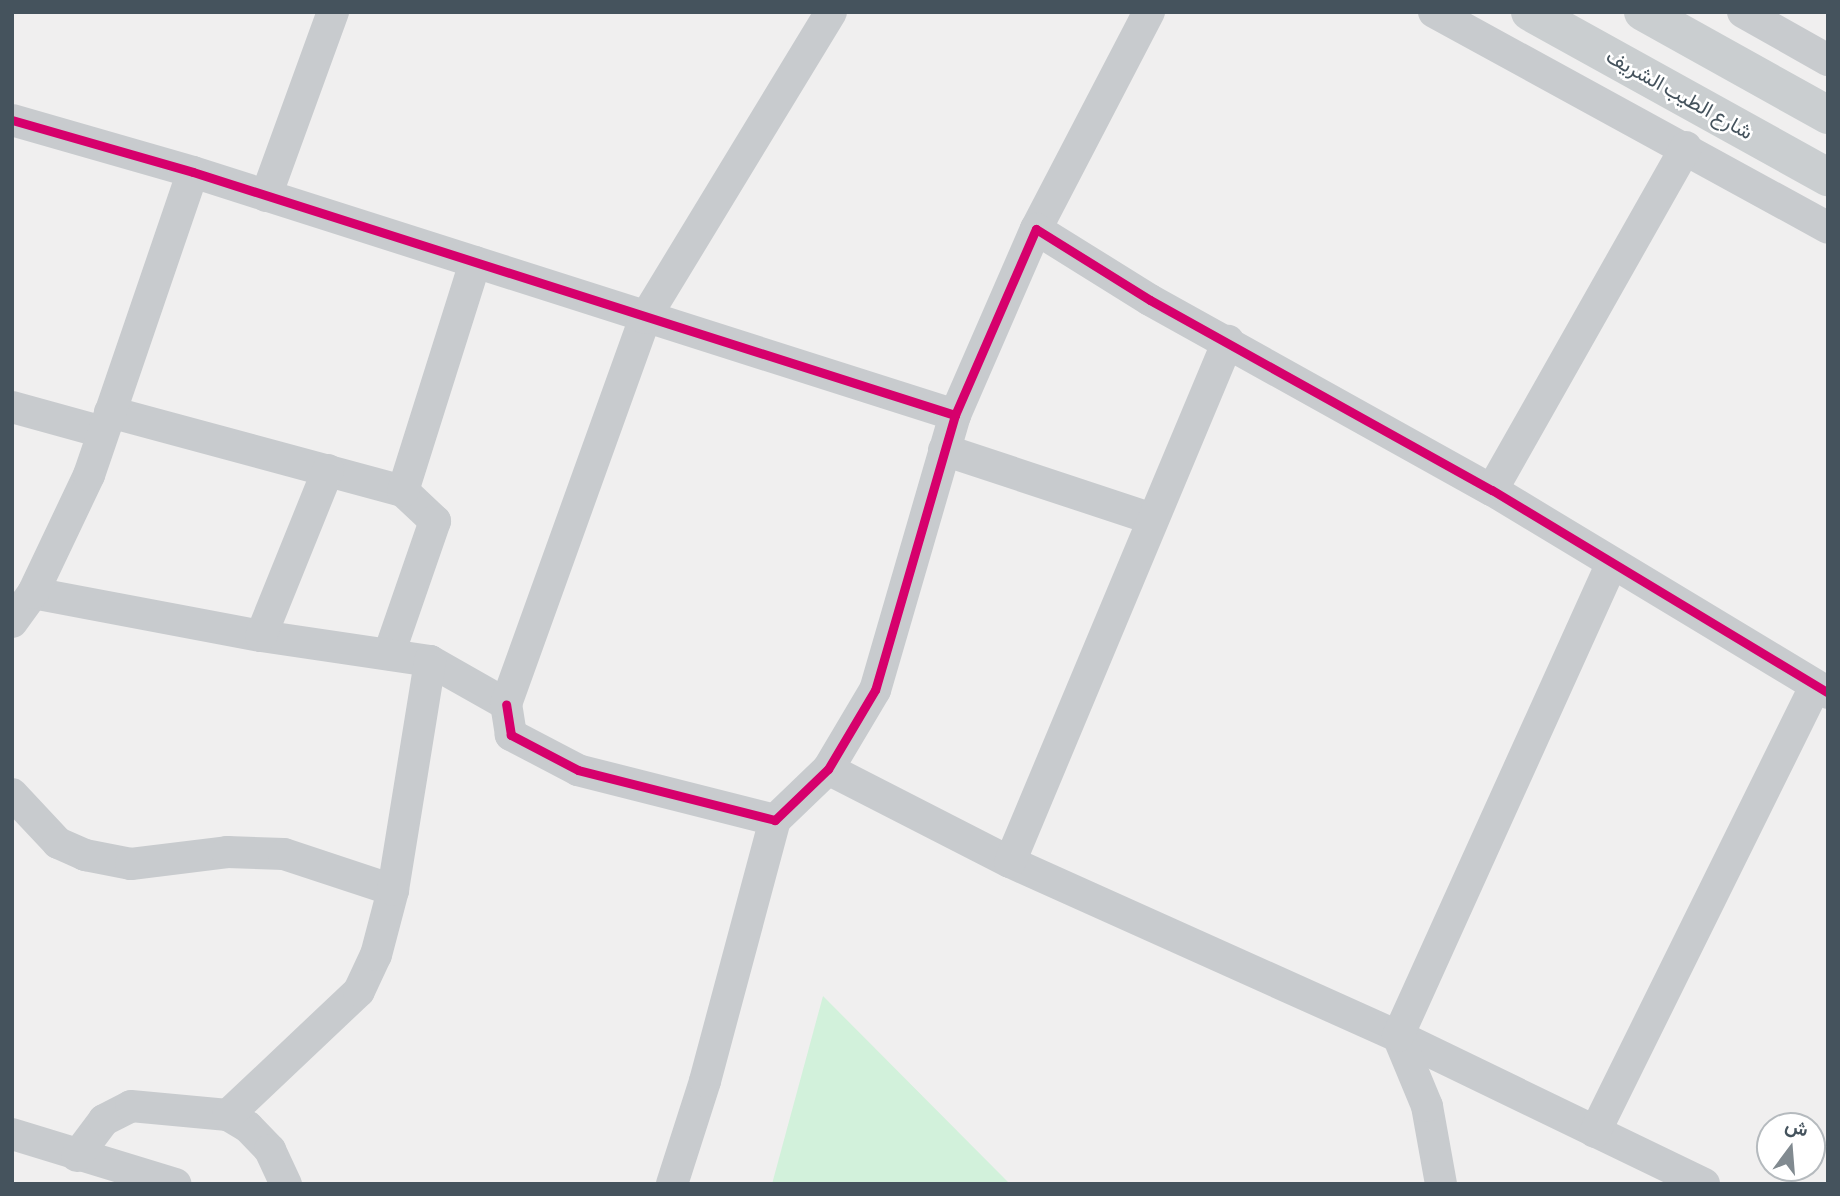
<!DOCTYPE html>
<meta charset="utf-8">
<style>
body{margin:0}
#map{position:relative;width:1840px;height:1196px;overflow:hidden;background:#f0efef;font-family:"Sofia Sans Condensed",Vazirmatn,sans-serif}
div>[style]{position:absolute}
.green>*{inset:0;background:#d2f1db}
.minor>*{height:32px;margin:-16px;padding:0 16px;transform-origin:16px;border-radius:16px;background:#c8cbce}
.secondary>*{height:38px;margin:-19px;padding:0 19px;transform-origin:19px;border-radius:19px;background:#caced0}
.cycleway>*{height:9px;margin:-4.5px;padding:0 4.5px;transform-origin:4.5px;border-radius:4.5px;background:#d6006c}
span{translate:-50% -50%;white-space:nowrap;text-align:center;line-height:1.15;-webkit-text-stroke:5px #fff;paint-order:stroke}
.street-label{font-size:21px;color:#45535d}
.frame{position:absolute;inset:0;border:14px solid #45535d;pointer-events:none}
.north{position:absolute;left:1756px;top:1112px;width:70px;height:70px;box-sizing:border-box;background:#fff;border:2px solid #b5babe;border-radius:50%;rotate:16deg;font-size:19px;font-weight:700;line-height:28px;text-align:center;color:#45535d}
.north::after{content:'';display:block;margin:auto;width:24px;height:32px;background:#818a90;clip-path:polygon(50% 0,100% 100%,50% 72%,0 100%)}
</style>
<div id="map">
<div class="green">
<div style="clip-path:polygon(823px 996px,1010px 1184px,772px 1184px)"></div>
</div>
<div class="minor">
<div style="left:1434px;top:12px;width:449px;rotate:28.7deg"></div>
<div style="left:1743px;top:12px;width:98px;rotate:29.5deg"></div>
<div style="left:12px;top:120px;width:188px;rotate:16deg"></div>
<div style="left:193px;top:172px;width:800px;rotate:17.69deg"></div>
<div style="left:955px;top:415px;width:286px;rotate:106.2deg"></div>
<div style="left:875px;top:690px;width:92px;rotate:120.7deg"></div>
<div style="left:828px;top:769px;width:74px;rotate:136.1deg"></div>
<div style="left:775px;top:820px;width:203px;rotate:-165.8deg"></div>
<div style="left:578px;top:770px;width:76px;rotate:-152.4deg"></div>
<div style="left:511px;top:735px;width:31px;rotate:-99deg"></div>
<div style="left:266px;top:196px;width:196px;rotate:-70deg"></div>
<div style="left:1036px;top:229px;width:245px;rotate:-62.5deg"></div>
<div style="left:12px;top:407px;width:94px;rotate:15.4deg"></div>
<div style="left:110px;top:412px;width:303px;rotate:15.1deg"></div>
<div style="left:403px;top:491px;width:44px;rotate:43.2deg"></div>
<div style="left:435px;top:521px;width:141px;rotate:109.1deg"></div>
<div style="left:955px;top:415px;width:203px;rotate:-66.5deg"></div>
<div style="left:1036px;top:229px;width:134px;rotate:31.9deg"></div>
<div style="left:1150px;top:300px;width:391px;rotate:29.1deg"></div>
<div style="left:1492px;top:490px;width:393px;rotate:31.1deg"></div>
<div style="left:944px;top:450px;width:220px;rotate:18.3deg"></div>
<div style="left:1492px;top:490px;width:394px;rotate:-60.5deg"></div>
<div style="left:403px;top:491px;width:240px;rotate:-72.5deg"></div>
<div style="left:33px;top:593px;width:232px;rotate:10.7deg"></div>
<div style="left:261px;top:636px;width:171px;rotate:8.4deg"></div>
<div style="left:430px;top:661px;width:87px;rotate:29.5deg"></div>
<div style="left:506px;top:704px;width:410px;rotate:-70.2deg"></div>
<div style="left:645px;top:318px;width:358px;rotate:-58.7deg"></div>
<div style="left:12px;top:622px;width:36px;rotate:-54deg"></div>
<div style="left:33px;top:593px;width:131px;rotate:-64.6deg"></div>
<div style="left:89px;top:475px;width:320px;rotate:-71.1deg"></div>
<div style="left:261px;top:636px;width:179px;rotate:-68deg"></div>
<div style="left:828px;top:769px;width:204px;rotate:27.1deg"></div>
<div style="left:1010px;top:862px;width:425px;rotate:24.2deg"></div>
<div style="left:1398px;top:1036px;width:340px;rotate:25.8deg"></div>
<div style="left:12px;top:794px;width:67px;rotate:46.8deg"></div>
<div style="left:58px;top:843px;width:30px;rotate:24deg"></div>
<div style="left:85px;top:855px;width:47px;rotate:11.1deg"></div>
<div style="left:131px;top:864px;width:97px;rotate:-7.1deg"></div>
<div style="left:227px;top:852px;width:57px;rotate:2deg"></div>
<div style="left:284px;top:854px;width:115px;rotate:18.3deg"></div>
<div style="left:1010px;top:862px;width:565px;rotate:-67.29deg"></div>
<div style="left:228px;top:1115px;width:23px;rotate:31deg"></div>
<div style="left:248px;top:1127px;width:32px;rotate:46deg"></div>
<div style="left:270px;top:1150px;width:38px;rotate:65deg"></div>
<div style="left:1595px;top:1132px;width:497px;rotate:-63.7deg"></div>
<div style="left:12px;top:1134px;width:171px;rotate:17deg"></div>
<div style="left:77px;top:1156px;width:45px;rotate:-53.1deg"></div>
<div style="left:104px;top:1120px;width:30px;rotate:-27deg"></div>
<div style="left:131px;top:1106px;width:97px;rotate:5.3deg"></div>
<div style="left:228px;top:1115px;width:180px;rotate:-43.4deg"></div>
<div style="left:359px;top:991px;width:40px;rotate:-65deg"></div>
<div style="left:376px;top:955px;width:67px;rotate:-75.3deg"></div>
<div style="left:393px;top:890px;width:232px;rotate:-80.8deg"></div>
<div style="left:672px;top:1184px;width:108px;rotate:-72.2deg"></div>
<div style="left:705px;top:1081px;width:270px;rotate:-75deg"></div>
<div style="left:1441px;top:1184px;width:79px;rotate:-100.2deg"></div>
<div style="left:1427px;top:1106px;width:76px;rotate:-112.5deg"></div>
<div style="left:1398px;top:1036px;width:519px;rotate:-65.66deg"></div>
</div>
<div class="secondary">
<div style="left:1530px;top:12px;width:341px;rotate:29deg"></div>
<div style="left:1643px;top:12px;width:212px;rotate:29.1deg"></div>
</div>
<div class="cycleway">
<div style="left:12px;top:120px;width:188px;rotate:16deg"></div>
<div style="left:193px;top:172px;width:800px;rotate:17.69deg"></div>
<div style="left:955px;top:415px;width:286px;rotate:106.2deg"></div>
<div style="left:875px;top:690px;width:92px;rotate:120.7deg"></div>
<div style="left:828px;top:769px;width:74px;rotate:136.1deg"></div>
<div style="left:775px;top:820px;width:203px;rotate:-165.8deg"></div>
<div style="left:578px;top:770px;width:76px;rotate:-152.4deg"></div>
<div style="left:511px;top:735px;width:31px;rotate:-99deg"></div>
<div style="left:955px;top:415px;width:203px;rotate:-66.5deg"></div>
<div style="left:1036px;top:229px;width:134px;rotate:31.9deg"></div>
<div style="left:1150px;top:300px;width:391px;rotate:29.1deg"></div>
<div style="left:1492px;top:490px;width:393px;rotate:31.1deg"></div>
</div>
<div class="street-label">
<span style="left:1679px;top:95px;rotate:29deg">شارع الطيب الشريف</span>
</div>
<div class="frame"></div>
<div class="north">ش</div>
</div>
